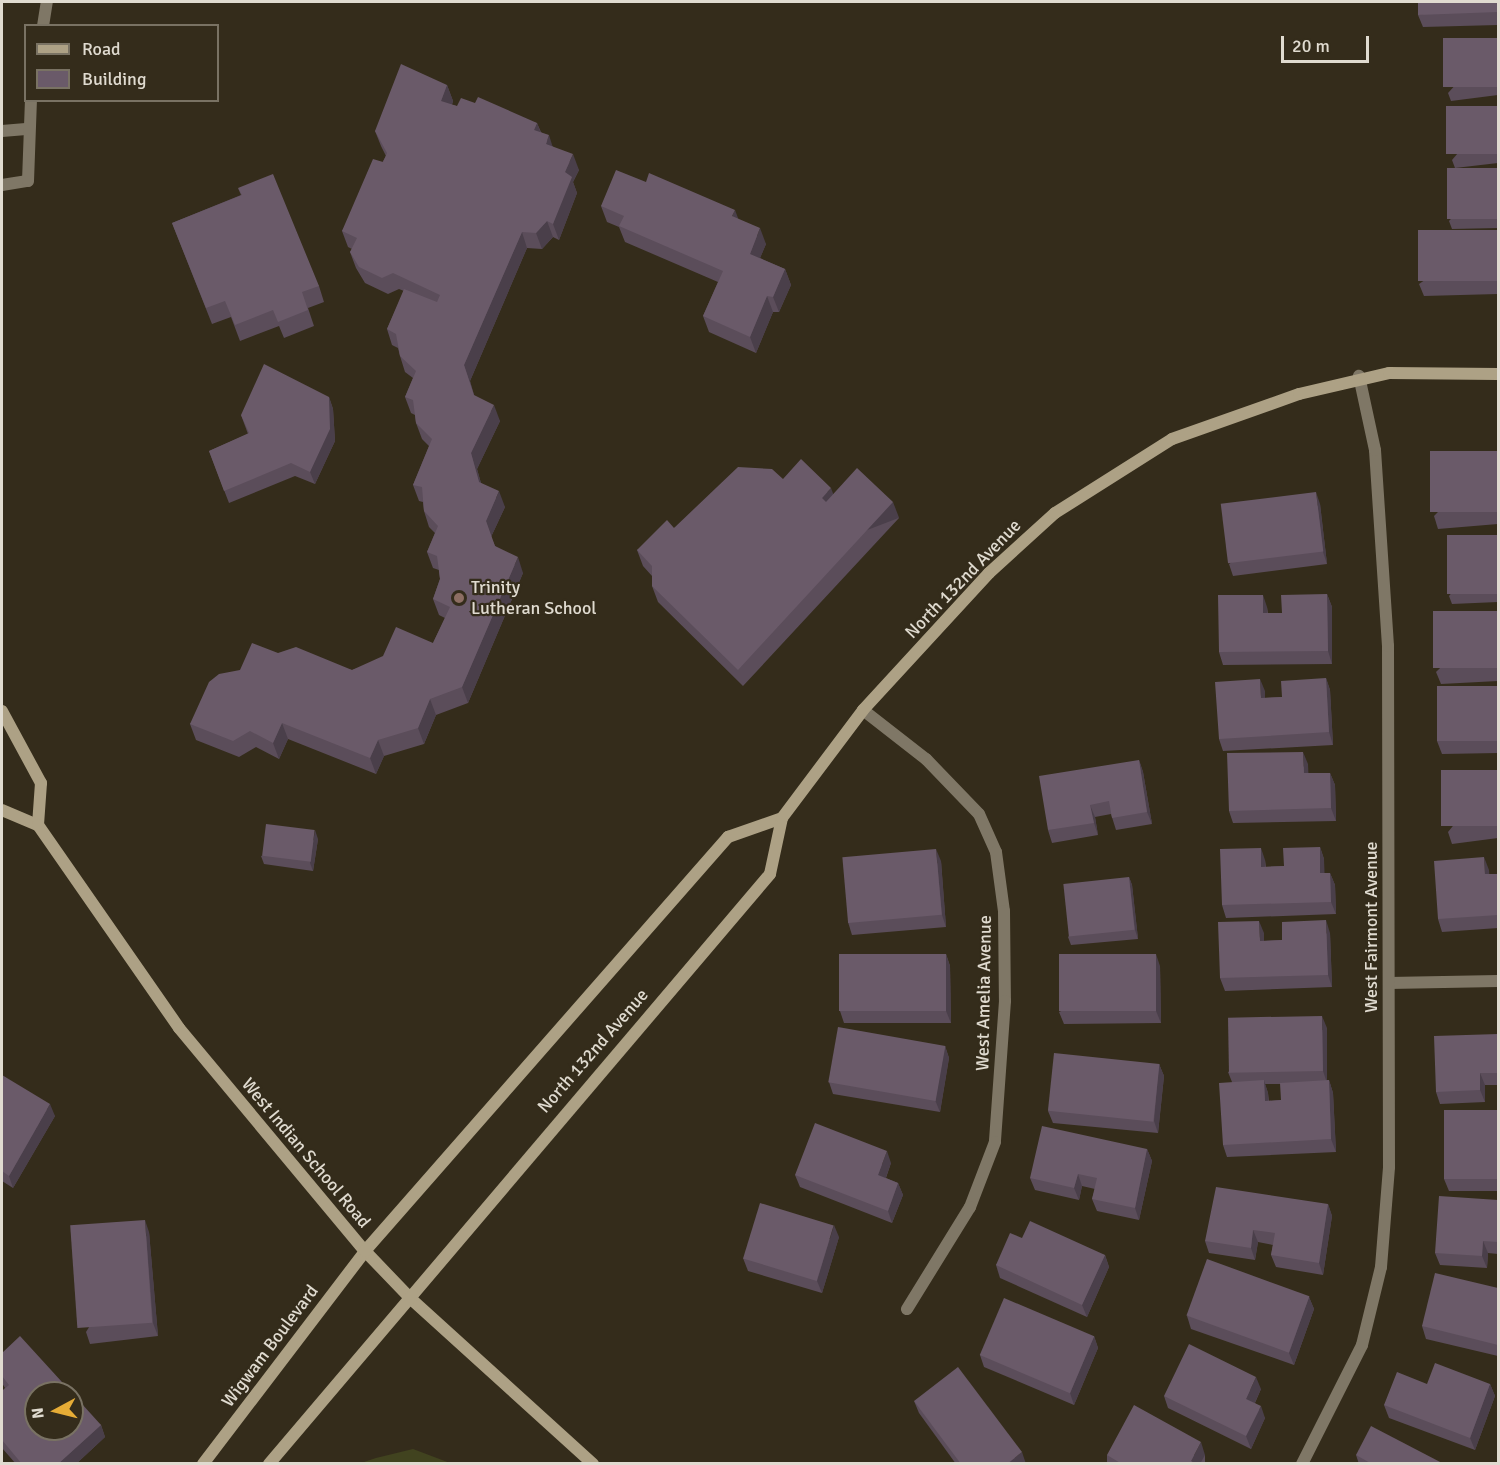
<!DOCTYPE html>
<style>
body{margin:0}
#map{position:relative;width:1500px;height:1465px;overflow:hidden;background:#342c1b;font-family:Signika,sans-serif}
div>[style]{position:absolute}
.green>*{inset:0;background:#41431f}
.street>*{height:12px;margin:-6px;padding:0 6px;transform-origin:6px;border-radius:6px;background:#7f7766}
.secondary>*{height:12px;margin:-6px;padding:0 6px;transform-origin:6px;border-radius:6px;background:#ada185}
.wall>*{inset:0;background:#5b4d5a;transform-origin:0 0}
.shaded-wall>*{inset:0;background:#4a3f4a;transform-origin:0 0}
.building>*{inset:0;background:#6a5a69;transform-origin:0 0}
.dots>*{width:16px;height:16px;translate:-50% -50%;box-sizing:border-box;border:3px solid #342c1b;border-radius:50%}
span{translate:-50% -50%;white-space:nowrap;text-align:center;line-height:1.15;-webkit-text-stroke:4.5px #342c1b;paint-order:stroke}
.street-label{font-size:18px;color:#e0dbd0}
.poi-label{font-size:18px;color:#e0dbd0}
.left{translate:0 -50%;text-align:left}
.frame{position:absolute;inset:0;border:3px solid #e0dbd0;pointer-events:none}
.legend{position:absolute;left:24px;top:24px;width:195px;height:78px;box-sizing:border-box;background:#342c1b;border:2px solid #797263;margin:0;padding:8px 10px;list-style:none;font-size:18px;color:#e0dbd0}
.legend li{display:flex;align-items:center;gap:12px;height:30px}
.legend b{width:30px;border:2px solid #797263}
.north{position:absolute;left:24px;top:1381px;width:60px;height:60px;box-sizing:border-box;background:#342c1b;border:2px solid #797263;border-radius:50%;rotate:263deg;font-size:16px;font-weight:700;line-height:24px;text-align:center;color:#e0dbd0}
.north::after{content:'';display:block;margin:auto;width:21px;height:27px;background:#e6ac36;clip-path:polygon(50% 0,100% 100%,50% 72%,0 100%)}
.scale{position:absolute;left:1281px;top:36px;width:88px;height:27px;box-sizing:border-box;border:3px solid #e0dbd0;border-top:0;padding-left:8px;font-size:18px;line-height:21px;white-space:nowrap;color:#e0dbd0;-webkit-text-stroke:4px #342c1b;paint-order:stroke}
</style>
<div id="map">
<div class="green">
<div style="clip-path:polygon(413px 1449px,450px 1463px,361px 1463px,376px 1458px)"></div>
</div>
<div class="street">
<div style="left:43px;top:26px;width:24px;rotate:-81deg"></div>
<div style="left:2px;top:131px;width:24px;rotate:-5deg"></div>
<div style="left:2px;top:185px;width:26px;rotate:-9deg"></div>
<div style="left:28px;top:181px;width:81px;rotate:-87.9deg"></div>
<div style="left:863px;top:710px;width:80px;rotate:37.9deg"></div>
<div style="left:926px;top:759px;width:76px;rotate:46.1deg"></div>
<div style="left:979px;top:814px;width:42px;rotate:65.9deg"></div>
<div style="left:996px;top:852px;width:60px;rotate:82.3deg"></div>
<div style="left:1004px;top:911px;width:90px;rotate:89.4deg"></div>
<div style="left:1005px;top:1001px;width:141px;rotate:94.1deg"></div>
<div style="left:995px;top:1142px;width:70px;rotate:111deg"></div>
<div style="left:970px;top:1207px;width:120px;rotate:121.7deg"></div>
<div style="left:1389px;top:983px;width:109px;rotate:-1.1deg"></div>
<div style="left:1302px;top:1464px;width:133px;rotate:-63.2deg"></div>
<div style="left:1362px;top:1345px;width:80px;rotate:-76.3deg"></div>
<div style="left:1381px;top:1267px;width:100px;rotate:-85.4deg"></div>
<div style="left:1389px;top:1167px;width:521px;rotate:-90.11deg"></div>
<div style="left:1388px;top:646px;width:196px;rotate:-93.8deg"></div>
<div style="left:1375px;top:450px;width:76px;rotate:-102.2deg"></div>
</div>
<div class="secondary">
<div style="left:2px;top:711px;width:82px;rotate:61.6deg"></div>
<div style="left:41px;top:783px;width:42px;rotate:94.1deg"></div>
<div style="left:2px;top:810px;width:39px;rotate:23deg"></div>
<div style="left:38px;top:825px;width:247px;rotate:55.2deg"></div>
<div style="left:179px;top:1028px;width:290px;rotate:50.2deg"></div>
<div style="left:365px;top:1251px;width:65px;rotate:46.2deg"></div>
<div style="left:410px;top:1298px;width:247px;rotate:42.2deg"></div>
<div style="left:203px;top:1464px;width:268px;rotate:-52.7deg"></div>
<div style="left:365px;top:1251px;width:551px;rotate:-48.76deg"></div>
<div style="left:728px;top:837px;width:57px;rotate:-19.4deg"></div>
<div style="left:269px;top:1464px;width:774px;rotate:-49.66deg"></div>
<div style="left:770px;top:874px;width:57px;rotate:-77.9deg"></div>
<div style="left:782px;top:818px;width:135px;rotate:-53.1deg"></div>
<div style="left:863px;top:710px;width:186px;rotate:-47.4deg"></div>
<div style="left:989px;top:573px;width:89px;rotate:-42.3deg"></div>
<div style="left:1055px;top:513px;width:138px;rotate:-32.3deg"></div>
<div style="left:1172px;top:439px;width:135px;rotate:-19.5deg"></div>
<div style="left:1299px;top:394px;width:92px;rotate:-13.1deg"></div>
<div style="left:1389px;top:373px;width:109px;rotate:0.5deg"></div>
</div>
<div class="wall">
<div style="clip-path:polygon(1498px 2px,1498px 25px,1423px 27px,1418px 15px)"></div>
<div style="clip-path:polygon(1498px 38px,1498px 95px,1451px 101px,1448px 93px)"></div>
<div style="clip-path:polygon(447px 85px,453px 101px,452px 105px,537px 123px,541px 132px,553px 147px,579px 170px,573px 182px,577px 193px,559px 240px,553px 237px,542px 249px,527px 248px,470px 381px,474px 396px,500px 421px,477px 469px,481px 483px,505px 507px,491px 537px,495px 546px,523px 573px,468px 703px,436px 715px,424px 744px,384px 756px,376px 774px,288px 739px,279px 759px,256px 747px,239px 757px,196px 740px,190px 724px,240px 670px,278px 653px,352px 670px,433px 643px,445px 618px,439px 615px,433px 599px,440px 579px,439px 570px,433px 568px,427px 552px,435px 533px,429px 527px,424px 511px,423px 502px,419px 501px,413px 485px,429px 446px,422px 439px,416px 423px,415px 415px,411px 413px,405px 397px,413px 378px,405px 372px,400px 356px,398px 348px,392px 345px,387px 329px,404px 291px,399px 289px,388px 294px,365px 283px,356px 268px,350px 252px,352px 249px,348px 247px,342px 231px,386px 156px,381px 146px,375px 131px)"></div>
<div style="clip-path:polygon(1498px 106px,1498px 163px,1455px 168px,1452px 160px)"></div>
<div style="clip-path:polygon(1498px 168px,1498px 228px,1452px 229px,1449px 221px)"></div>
<div style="clip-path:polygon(646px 182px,738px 219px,766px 244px,760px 258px,785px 269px,791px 285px,779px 312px,773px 312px,756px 353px,709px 332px,703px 316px,718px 282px,625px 242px,619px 227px,607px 222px,601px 206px)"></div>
<div style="clip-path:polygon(238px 188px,319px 286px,324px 302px,308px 308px,314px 326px,284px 338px,279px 326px,240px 341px,231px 317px,212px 324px,172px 223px,241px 195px)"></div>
<div style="clip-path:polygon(1498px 230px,1498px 294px,1424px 296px,1419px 284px)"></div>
<div style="clip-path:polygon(329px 397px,333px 409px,335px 441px,315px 484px,295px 476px,229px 503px,209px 451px,248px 434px,241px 415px)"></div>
<div style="clip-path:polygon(1498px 451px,1498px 524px,1438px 529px,1434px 516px)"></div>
<div style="clip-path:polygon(783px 479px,833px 494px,899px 518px,743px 686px,658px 602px,652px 586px,652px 576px,643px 566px,637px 550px,674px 528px)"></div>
<div style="clip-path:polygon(1320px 504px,1327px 564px,1233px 576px,1229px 564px)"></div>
<div style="clip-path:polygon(1498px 535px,1498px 602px,1452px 604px,1449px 596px)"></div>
<div style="clip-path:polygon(1327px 594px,1332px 607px,1332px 664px,1223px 665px,1219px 652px,1267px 607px,1268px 613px,1282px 613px)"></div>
<div style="clip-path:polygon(1498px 611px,1498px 681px,1441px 684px,1436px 672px)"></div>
<div style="clip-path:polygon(1326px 678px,1330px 690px,1333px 745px,1223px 751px,1219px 739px,1265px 691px,1265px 698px,1282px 697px)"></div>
<div style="clip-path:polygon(1498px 686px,1498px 753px,1442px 754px,1437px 741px)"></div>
<div style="clip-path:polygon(1139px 760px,1143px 772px,1152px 824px,1116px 830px,1111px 814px,1095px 817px,1098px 835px,1052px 843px,1048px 830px)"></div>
<div style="clip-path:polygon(1308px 764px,1308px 773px,1330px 773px,1335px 785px,1336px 821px,1233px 823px,1229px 811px)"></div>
<div style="clip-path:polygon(1498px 770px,1498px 838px,1452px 844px,1448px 832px)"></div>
<div style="clip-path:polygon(318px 839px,313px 871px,264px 864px,261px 856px)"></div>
<div style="clip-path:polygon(1320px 847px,1324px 859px,1324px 873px,1330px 873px,1335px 885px,1336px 914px,1226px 918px,1222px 905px,1265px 860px,1266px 867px,1284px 866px)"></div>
<div style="clip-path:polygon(941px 861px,946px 927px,852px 935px,848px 922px)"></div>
<div style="clip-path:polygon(1489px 870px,1489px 874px,1498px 874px,1498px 928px,1442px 932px,1438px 919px)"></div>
<div style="clip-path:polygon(1129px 877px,1132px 885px,1138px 939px,1071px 945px,1068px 937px)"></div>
<div style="clip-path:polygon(1264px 933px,1264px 941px,1282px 940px,1330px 933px,1332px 987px,1225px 991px,1220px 978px)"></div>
<div style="clip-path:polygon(946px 954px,950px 966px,951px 1023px,844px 1023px,840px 1011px)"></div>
<div style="clip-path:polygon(1160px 966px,1161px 1023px,1064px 1024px,1059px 1012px)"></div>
<div style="clip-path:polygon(evenodd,1327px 1028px,1327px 1080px,1329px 1080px,1333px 1093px,1336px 1152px,1227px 1157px,1223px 1145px,1232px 1082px,1228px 1072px,1327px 1028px,1265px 1084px,1281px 1084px,1281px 1100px,1269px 1101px,1268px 1093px,1265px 1084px)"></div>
<div style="clip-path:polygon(1498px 1034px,1498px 1085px,1485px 1085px,1485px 1102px,1440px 1104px,1436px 1092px)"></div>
<div style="clip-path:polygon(945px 1046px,949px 1058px,940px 1112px,833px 1094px,829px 1082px)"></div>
<div style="clip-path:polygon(1159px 1064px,1164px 1076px,1158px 1133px,1053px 1123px,1048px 1111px)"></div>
<div style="clip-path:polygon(2px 1075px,55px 1116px,13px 1188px,2px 1181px)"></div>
<div style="clip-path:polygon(1498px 1110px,1498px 1191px,1449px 1191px,1444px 1179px)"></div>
<div style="clip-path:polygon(1147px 1149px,1152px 1161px,1139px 1220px,1097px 1211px,1092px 1199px,1095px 1189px,1082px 1186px,1079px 1200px,1035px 1190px,1030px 1178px)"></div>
<div style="clip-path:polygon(891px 1163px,886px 1178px,898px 1183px,903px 1195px,892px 1223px,800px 1187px,795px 1175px)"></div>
<div style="clip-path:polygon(1498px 1200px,1498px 1254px,1488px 1253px,1487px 1268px,1440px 1265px,1435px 1253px)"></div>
<div style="clip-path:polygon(1328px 1204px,1332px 1216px,1323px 1275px,1276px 1267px,1271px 1255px,1273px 1245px,1258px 1242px,1255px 1260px,1209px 1253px,1205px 1241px)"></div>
<div style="clip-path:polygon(149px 1232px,158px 1336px,90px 1344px,86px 1332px)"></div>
<div style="clip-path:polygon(839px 1237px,822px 1293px,748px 1271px,743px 1258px)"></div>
<div style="clip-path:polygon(1022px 1238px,1105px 1255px,1109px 1267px,1087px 1317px,1000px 1278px,996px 1265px)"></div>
<div style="clip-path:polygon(1498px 1288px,1498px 1356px,1426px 1339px,1422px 1326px)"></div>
<div style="clip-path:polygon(1309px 1297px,1314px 1309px,1294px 1365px,1191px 1329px,1187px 1316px)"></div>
<div style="clip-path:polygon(1094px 1336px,1098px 1348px,1074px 1405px,984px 1367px,980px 1355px)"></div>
<div style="clip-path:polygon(2px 1353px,101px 1425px,105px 1437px,76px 1464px,16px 1464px,2px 1448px,2px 1391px,5px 1388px,2px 1383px)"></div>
<div style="clip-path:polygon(1427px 1384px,1490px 1384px,1495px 1396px,1475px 1450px,1389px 1418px,1384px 1405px)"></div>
<div style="clip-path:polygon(1261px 1389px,1255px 1403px,1265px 1418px,1251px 1449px,1168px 1408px,1164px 1396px)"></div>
<div style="clip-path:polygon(914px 1401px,1026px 1464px,956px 1464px,919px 1413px)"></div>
<div style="left:1107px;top:1455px;width:98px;height:9px"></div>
<div style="clip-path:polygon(1356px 1455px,1444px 1464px,1359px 1464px)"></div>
</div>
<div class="shaded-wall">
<div style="clip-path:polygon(447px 85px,453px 101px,447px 117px,441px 101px)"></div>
<div style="clip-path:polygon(537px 123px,543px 139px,534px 130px)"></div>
<div style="clip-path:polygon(549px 135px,554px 151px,546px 144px)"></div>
<div style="clip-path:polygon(573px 154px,579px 170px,573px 182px,577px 193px,559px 240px,553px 224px,565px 172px)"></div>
<div style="clip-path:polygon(735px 210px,741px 226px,732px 216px)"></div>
<div style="clip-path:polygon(547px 221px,553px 237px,542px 249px,536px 233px)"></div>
<div style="clip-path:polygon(760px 228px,766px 244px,755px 270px,750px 254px)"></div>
<div style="clip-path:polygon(522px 232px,527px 248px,470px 381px,479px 411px,464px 365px)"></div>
<div style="clip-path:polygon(785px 269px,791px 285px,779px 312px,773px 297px)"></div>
<div style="clip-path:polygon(767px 296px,773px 312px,756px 353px,750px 337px)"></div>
<div style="clip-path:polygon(329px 397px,333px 409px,335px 441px,315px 484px,310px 472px)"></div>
<div style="clip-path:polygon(494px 405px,500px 421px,477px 469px,485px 498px,479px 482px,471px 453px)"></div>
<div style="clip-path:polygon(831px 488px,837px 504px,827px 514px,822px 498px)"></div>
<div style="clip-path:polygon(499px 491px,505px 507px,491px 537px,486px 521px)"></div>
<div style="clip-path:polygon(1316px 492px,1320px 504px,1327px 564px,1323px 552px)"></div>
<div style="left:893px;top:502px;width:17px;height:229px;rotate:69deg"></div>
<div style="clip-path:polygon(518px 557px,523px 573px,468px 703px,462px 687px)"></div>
<div style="clip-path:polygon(1327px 594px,1332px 607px,1332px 664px,1328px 651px)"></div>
<div style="clip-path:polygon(1263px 595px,1267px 607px,1268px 625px,1263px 613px)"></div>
<div style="clip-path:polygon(1326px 678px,1330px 690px,1333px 745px,1329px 732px)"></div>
<div style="clip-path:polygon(1260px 679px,1265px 691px,1265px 711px,1261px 698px)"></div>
<div style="clip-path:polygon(430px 699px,436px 715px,424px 744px,418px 728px)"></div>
<div style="clip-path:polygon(282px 723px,288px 739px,279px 759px,273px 743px)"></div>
<div style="clip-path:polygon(378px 740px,384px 756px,376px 774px,370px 758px)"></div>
<div style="clip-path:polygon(1303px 752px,1308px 764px,1309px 786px,1304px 773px)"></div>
<div style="clip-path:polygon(1139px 760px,1143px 772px,1152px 824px,1147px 812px)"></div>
<div style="clip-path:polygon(1330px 773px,1335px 785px,1336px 821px,1331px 808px)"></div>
<div style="clip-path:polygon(1090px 805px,1095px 817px,1098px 835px,1094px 823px)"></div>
<div style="clip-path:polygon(315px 830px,318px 839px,313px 871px,310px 863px)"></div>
<div style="clip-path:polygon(1320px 847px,1324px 859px,1325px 885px,1320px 873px)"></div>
<div style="clip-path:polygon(1261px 848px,1265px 860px,1266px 879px,1261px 867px)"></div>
<div style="clip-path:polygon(936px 849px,941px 861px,946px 927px,942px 915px)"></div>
<div style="clip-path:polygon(1484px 857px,1489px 870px,1490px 886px,1485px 874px)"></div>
<div style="clip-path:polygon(1330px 873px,1335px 885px,1336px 914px,1331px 902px)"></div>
<div style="clip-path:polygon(1129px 877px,1132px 885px,1138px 939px,1135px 930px)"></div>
<div style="clip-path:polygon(1326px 920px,1330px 933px,1332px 987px,1328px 975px)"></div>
<div style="clip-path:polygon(1259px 921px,1264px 933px,1264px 953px,1260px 941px)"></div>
<div style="clip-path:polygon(946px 954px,950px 966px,951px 1023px,946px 1011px)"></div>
<div style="clip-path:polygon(1156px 954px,1160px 966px,1161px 1023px,1156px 1011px)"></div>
<div style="clip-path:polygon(1322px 1016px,1327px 1028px,1327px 1083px,1323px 1071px)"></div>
<div style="clip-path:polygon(945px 1046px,949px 1058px,940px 1112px,935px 1100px)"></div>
<div style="clip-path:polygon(1159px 1064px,1164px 1076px,1158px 1133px,1154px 1121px)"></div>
<div style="clip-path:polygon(1480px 1073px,1485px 1085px,1485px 1102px,1480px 1090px)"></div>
<div style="clip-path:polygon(1264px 1080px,1268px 1093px,1269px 1113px,1265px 1101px)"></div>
<div style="clip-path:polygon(1329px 1080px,1333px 1093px,1336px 1152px,1331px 1139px)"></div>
<div style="clip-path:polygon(50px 1104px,55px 1116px,13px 1188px,9px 1176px)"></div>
<div style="clip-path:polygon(1147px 1149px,1152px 1161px,1139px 1220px,1135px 1208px)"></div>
<div style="clip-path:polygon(887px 1151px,891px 1163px,882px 1188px,878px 1175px)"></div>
<div style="clip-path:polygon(1078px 1174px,1082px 1186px,1079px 1200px,1074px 1188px)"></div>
<div style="clip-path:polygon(898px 1183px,903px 1195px,892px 1223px,888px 1211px)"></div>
<div style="clip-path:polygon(1328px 1204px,1332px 1216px,1323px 1275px,1319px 1263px)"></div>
<div style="clip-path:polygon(145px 1220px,149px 1232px,158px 1336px,153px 1323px)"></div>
<div style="clip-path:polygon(834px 1225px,839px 1237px,822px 1293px,817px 1281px)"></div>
<div style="clip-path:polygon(1253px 1230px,1258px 1242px,1255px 1260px,1251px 1248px)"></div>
<div style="clip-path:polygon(1483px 1241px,1488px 1253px,1487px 1268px,1482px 1256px)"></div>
<div style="clip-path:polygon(1105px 1255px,1109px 1267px,1087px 1317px,1082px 1305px)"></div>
<div style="clip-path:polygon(1309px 1297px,1314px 1309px,1294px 1365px,1289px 1353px)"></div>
<div style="clip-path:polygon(1094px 1336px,1098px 1348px,1074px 1405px,1070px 1393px)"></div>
<div style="clip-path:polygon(1256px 1377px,1261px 1389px,1251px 1411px,1246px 1399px)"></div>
<div style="clip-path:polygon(1490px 1384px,1495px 1396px,1475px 1450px,1470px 1438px)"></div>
<div style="clip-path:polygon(1261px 1406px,1265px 1418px,1251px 1449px,1246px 1436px)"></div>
<div style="clip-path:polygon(101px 1425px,105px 1437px,76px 1464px,58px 1464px)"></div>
<div style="clip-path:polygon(1201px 1442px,1205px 1455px,1200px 1464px,1192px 1464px,1191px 1461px)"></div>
<div style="clip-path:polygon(1022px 1452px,1026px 1464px,1007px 1464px)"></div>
</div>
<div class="building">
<div style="clip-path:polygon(1418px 2px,1498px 2px,1498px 12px,1418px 15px)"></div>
<div style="left:1498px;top:38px;width:49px;height:55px;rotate:90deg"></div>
<div style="clip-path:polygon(401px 64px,447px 85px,441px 101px,457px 106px,461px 98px,475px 103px,478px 97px,537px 123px,534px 130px,549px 135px,546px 144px,573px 154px,565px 172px,572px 177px,553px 224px,547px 221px,536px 233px,522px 232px,464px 365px,474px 395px,494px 405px,471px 453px,479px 482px,499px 491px,486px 521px,495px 546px,518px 557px,462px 687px,430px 699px,418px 728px,378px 740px,370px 758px,282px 723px,273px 743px,250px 731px,233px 741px,190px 724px,209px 682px,219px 674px,240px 670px,252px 643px,278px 653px,296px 647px,352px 670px,383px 656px,396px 627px,433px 643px,450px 607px,433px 599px,440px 579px,437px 556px,427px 552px,438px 526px,424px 511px,422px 487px,413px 485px,432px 439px,416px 423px,413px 400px,405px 397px,416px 371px,400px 356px,396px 334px,387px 329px,404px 289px,437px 302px,440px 295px,393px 273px,382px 278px,359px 267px,350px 252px,357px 238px,342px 231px,373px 159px,383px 162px,387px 153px,375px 131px)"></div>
<div style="left:1498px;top:106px;width:48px;height:52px;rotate:90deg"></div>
<div style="left:1498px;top:168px;width:51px;height:51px;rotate:90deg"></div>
<div style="clip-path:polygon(616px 170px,646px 182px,649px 173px,735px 210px,732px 216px,760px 228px,750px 254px,785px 269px,773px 297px,767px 296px,750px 337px,703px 316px,723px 271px,619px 226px,624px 216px,601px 206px)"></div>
<div style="clip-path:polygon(273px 174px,319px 286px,302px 292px,308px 310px,278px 322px,273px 310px,235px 325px,225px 301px,206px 308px,172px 223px,242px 195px,238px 188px)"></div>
<div style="left:1498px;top:230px;width:51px;height:80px;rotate:90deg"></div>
<div style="clip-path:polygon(264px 364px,329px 397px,330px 429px,310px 472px,291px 463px,224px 491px,209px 451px,249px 433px,241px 415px)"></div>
<div style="left:1498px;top:451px;width:61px;height:68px;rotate:90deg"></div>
<div style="clip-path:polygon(801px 459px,831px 488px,822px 498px,826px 502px,857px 468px,893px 502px,738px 670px,652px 586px,652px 566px,637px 550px,667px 520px,674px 528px,738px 467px,772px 469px,783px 479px)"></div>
<div style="left:1316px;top:492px;width:60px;height:96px;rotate:83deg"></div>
<div style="left:1498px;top:535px;width:59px;height:51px;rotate:90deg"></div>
<div style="clip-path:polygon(1327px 594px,1328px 651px,1219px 652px,1218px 595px,1263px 595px,1263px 613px,1282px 613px,1281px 595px)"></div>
<div style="left:1498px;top:611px;width:57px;height:65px;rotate:90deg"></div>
<div style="clip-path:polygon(1326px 678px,1329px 732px,1219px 739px,1215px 682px,1260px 679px,1261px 698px,1282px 697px,1281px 681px)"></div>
<div style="left:1498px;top:686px;width:55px;height:61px;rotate:90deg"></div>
<div style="clip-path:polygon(1303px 752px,1304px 773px,1330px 773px,1331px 808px,1229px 811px,1227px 753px)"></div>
<div style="clip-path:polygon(1139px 760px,1147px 812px,1112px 818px,1109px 801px,1090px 805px,1094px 823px,1048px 830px,1039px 776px)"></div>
<div style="left:1498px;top:770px;width:56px;height:57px;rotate:90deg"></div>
<div style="left:266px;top:824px;width:49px;height:32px;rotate:7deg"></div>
<div style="clip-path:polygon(1320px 847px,1320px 873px,1330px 873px,1331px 902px,1222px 905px,1220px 849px,1261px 848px,1261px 867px,1284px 866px,1283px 848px)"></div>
<div style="left:936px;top:849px;width:66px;height:94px;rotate:85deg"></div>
<div style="clip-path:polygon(1484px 857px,1485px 874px,1498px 874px,1498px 915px,1438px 919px,1434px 861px)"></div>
<div style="left:1129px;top:877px;width:53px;height:66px;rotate:84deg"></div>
<div style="clip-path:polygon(1326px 920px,1328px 975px,1220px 978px,1218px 922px,1259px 921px,1260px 941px,1282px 940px,1282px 922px)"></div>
<div style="left:839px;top:954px;width:107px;height:57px"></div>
<div style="left:1156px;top:954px;width:57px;height:97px;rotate:90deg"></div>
<div style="left:1322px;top:1016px;width:55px;height:94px;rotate:89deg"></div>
<div style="left:838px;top:1027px;width:109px;height:56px;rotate:10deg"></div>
<div style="clip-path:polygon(1498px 1034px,1498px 1073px,1480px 1073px,1480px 1090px,1436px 1092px,1434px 1036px)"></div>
<div style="left:1054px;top:1053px;width:106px;height:58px;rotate:6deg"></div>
<div style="clip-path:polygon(2px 1075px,50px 1104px,9px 1176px,2px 1171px)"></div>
<div style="clip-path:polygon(1264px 1080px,1265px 1101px,1281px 1100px,1280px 1083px,1329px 1080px,1331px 1139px,1223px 1145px,1219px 1083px)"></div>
<div style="left:1444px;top:1110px;width:54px;height:69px"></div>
<div style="clip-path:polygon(815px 1123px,887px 1151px,878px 1175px,898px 1183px,888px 1211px,795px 1175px)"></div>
<div style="clip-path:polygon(1042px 1126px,1147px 1149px,1135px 1208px,1092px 1199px,1097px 1178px,1078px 1174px,1074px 1188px,1030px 1178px)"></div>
<div style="clip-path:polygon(1216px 1187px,1328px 1204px,1319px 1263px,1271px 1255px,1275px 1233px,1253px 1230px,1251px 1248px,1205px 1241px)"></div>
<div style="clip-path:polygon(1439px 1196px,1498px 1200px,1498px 1242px,1483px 1241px,1482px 1256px,1435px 1253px)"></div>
<div style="left:760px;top:1203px;width:77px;height:58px;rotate:17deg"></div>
<div style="left:145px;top:1220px;width:103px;height:75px;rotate:86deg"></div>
<div style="clip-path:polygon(1030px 1221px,1105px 1255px,1082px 1305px,996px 1265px,1010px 1233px,1022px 1238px)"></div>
<div style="left:1207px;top:1259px;width:109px;height:60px;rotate:20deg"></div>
<div style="clip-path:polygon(1435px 1273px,1498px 1288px,1498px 1345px,1422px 1326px)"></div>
<div style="left:1004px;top:1298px;width:98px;height:62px;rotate:23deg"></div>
<div style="clip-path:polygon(20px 1336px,72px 1393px,36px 1393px,36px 1429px,72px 1429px,72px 1393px,101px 1425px,58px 1464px,22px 1464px,2px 1440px,2px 1391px,9px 1385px,2px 1376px,2px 1353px)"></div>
<div style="clip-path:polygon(1189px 1344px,1256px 1377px,1246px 1399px,1261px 1406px,1246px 1436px,1164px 1396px)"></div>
<div style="clip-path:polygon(1435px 1363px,1490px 1384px,1470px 1438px,1384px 1405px,1397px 1372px,1427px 1384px)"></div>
<div style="clip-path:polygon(958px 1367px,1022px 1452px,1007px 1464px,961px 1464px,914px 1401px)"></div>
<div style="clip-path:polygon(1134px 1405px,1201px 1442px,1191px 1461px,1196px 1464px,1122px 1464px,1107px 1455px)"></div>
<div style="clip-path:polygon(1371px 1426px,1444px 1464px,1372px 1464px,1356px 1455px)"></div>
</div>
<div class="dots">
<div style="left:459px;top:598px;background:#8d6e63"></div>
</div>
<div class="street-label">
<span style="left:963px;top:579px;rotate:-46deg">North 132nd Avenue</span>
<span style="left:1371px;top:927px;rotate:-90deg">West Fairmont Avenue</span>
<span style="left:984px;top:993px;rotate:-89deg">West Amelia Avenue</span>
<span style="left:593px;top:1051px;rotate:-49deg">North 132nd Avenue</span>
<span style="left:306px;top:1153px;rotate:50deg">West Indian School Road</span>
<span style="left:270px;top:1346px;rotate:-53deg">Wigwam Boulevard</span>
</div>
<div class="poi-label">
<span class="left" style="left:471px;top:598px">Trinity<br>Lutheran School</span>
</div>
<div class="frame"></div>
<ul class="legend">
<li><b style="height:8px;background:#ada185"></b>Road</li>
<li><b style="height:16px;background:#6a5a69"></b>Building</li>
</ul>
<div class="north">N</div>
<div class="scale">20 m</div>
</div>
